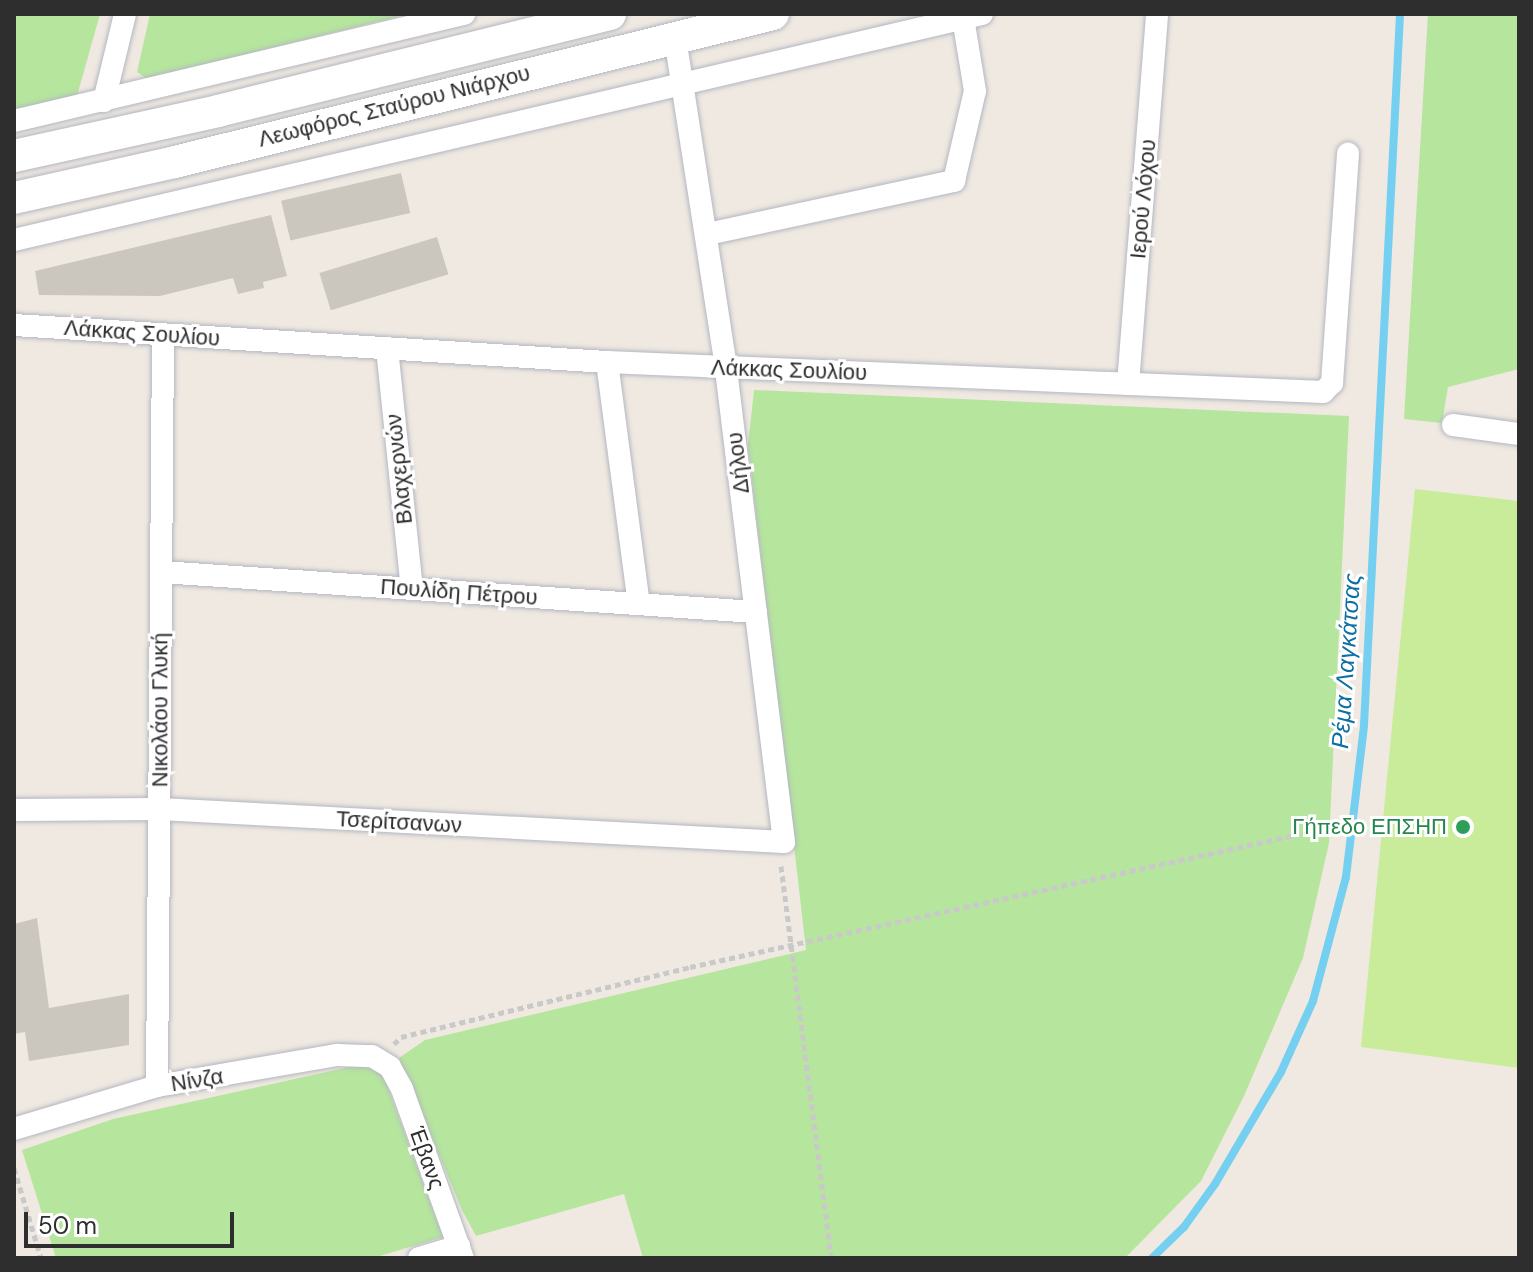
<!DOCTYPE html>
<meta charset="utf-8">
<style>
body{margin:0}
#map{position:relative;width:1533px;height:1272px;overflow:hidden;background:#efe9e1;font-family:"DM Sans",sans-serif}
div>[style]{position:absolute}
.green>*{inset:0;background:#b6e59e}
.pitch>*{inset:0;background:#c9ec9a}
.stream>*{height:8px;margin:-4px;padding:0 4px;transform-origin:4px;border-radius:4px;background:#75cff0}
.building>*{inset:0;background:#cbc7bf;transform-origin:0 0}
.path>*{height:5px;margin-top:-2.5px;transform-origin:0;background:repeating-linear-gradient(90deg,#c9c9c9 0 6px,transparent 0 10px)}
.roads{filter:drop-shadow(0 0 2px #b4b7c1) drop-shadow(0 0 2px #b4b7c1)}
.minor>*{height:22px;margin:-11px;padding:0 11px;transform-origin:11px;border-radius:11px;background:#fff}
.secondary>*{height:32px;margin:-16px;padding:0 16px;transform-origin:16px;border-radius:16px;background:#fff}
.dots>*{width:22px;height:22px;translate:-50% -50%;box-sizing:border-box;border:4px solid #fff;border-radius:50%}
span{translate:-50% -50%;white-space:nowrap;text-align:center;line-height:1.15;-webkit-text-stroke:6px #fff;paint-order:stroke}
.street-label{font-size:22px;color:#2e2e2e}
.leisure-label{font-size:22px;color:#27864d}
.right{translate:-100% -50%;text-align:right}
.water-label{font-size:24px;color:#0d6fa3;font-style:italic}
.frame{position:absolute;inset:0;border:16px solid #2e2e2e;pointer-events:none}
.scale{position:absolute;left:24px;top:1212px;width:210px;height:36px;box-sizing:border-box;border:4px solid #2e2e2e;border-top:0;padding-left:10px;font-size:24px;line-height:28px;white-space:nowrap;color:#2e2e2e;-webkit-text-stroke:6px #fff;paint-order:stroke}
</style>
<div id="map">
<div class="green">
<div style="clip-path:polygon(14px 14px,100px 14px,77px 96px,14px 109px)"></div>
<div style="clip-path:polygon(150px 14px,408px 14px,147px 79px,137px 72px)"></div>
<div style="clip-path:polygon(1428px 14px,1519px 14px,1519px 369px,1448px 387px,1442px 423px,1404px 419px)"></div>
<div style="clip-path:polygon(754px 390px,1349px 416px,1329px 843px,1303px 958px,1244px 1096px,1201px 1181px,1125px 1258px,643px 1258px,624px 1194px,476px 1236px,462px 1210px,399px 1058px,425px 1040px,806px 950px,748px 445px)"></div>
<div style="clip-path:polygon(349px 1067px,369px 1067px,384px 1077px,443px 1237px,373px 1258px,56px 1258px,22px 1150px,113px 1119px)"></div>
</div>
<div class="pitch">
<div style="clip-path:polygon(1415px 489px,1519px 501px,1519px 1068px,1361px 1047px)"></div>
</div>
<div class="stream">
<div style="left:1152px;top:1258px;width:45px;rotate:-44.1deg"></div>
<div style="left:1184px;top:1227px;width:53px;rotate:-54.2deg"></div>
<div style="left:1215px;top:1184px;width:130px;rotate:-59.5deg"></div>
<div style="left:1281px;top:1072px;width:78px;rotate:-65.7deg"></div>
<div style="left:1313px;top:1001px;width:128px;rotate:-75.1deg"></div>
<div style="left:1346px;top:877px;width:153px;rotate:-83.2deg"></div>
<div style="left:1364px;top:725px;width:712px;rotate:-87.1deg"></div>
</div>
<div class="building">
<div style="left:401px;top:173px;width:41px;height:123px;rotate:77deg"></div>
<div style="clip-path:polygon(271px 215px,287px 276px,263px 282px,264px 288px,238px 294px,233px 278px,160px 296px,39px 295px,35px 271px)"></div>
<div style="left:437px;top:237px;width:39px;height:123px;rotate:73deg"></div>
<div style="clip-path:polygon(37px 918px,49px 1008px,129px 994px,129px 1045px,29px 1061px,25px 1032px,14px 1034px,14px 924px)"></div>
</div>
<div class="path">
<div style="left:781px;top:866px;width:395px;rotate:82.7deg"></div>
<div style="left:394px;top:1044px;width:10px;rotate:-45deg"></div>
<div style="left:401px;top:1037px;width:297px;rotate:-13.6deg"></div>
<div style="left:690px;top:967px;width:624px;rotate:-12.3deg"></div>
<div style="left:14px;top:1168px;width:94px;rotate:73.3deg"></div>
</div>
<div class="roads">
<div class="minor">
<div style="left:104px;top:101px;width:89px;rotate:-76.4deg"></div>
<div style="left:14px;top:121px;width:463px;rotate:-13.4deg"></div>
<div style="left:708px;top:234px;width:252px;rotate:-12.2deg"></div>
<div style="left:954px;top:181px;width:92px;rotate:-76.9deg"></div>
<div style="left:975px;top:91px;width:74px;rotate:-99.3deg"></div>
<div style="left:14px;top:240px;width:994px;rotate:-13.14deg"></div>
<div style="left:14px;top:325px;width:594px;rotate:3.57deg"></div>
<div style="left:607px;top:362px;width:717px;rotate:2.4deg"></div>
<div style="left:1323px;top:392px;width:13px;rotate:-45deg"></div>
<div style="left:1332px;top:383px;width:230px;rotate:-86deg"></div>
<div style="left:387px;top:348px;width:242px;rotate:84.1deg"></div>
<div style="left:607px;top:362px;width:244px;rotate:82.5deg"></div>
<div style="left:1128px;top:384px;width:371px;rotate:-85.5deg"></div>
<div style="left:1453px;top:425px;width:67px;rotate:7.8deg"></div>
<div style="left:161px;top:572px;width:596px;rotate:3.85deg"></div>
<div style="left:14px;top:810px;width:146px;rotate:-0.4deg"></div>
<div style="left:160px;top:809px;width:625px;rotate:3.03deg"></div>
<div style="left:784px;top:842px;width:479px;rotate:-97deg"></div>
<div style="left:726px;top:367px;width:335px;rotate:-98.8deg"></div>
<div style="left:157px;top:1086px;width:751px;rotate:-89.54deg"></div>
<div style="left:14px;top:1129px;width:149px;rotate:-16.7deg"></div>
<div style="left:157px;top:1086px;width:183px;rotate:-9.8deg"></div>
<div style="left:337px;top:1055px;width:35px;rotate:2deg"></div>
<div style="left:372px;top:1056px;width:21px;rotate:31deg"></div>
<div style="left:390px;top:1067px;width:25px;rotate:61deg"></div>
<div style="left:402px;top:1089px;width:180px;rotate:70.2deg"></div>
<div style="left:419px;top:1258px;width:42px;rotate:-16.7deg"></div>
</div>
<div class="secondary">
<div style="left:14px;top:156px;width:209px;rotate:-12.4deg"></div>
<div style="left:218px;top:111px;width:404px;rotate:-13.9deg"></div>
<div style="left:14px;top:198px;width:165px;rotate:-12.6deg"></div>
<div style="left:175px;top:162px;width:616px;rotate:-13.9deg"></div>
</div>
</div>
<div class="dots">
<div style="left:1463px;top:827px;background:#2e9e5b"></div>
</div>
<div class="street-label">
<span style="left:394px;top:106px;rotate:-14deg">Λεωφόρος Σταύρου Νιάρχου</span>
<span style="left:1143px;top:199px;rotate:-85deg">Ιερού Λόχου</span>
<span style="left:142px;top:333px;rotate:4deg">Λάκκας Σουλίου</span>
<span style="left:789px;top:370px;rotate:2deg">Λάκκας Σουλίου</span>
<span style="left:738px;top:463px;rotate:-97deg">Δήλου</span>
<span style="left:399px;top:469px;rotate:-96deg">Βλαχερνών</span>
<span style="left:459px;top:592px;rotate:4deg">Πουλίδη Πέτρου</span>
<span style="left:160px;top:710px;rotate:-90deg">Νικολάου Γλυκή</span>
<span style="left:399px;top:822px;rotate:3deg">Τσερίτσανων</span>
<span style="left:197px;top:1080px;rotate:-9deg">Νίνζα</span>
<span style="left:427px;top:1158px;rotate:70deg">Έβανς</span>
</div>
<div class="leisure-label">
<span class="right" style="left:1447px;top:827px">Γήπεδο ΕΠΣΗΠ</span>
</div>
<div class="water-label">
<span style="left:1346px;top:661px;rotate:-86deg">Ρέμα Λαγκάτσας</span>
</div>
<div class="frame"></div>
<div class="scale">50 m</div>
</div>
